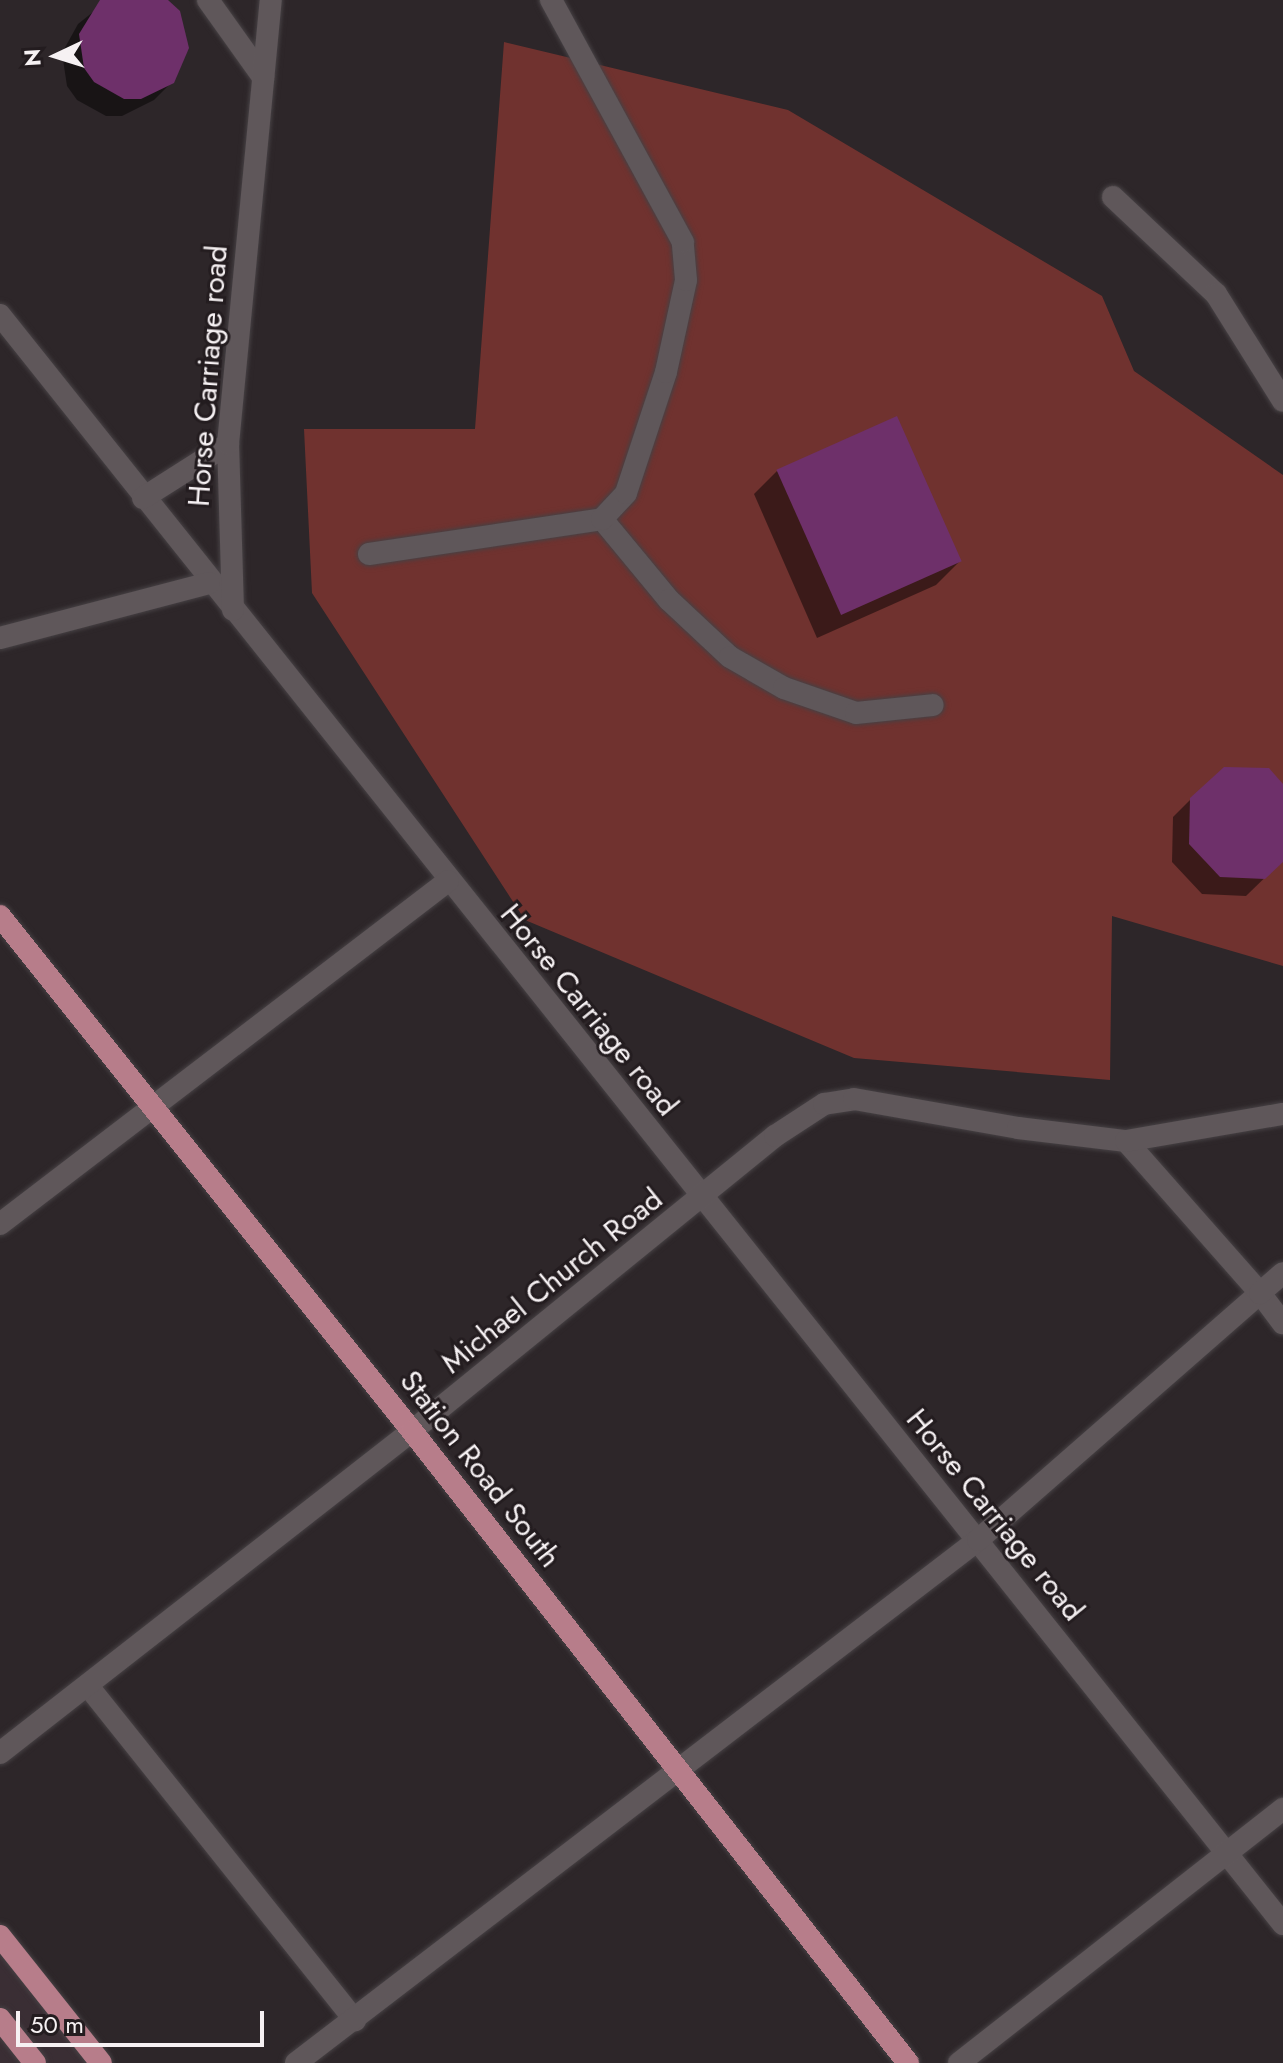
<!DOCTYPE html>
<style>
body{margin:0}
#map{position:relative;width:1283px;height:2063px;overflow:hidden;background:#2d2629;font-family:Jost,sans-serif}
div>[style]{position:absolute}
.built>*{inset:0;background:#3a2e34}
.green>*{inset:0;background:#70322f}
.shadow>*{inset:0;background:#0007}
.building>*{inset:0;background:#6e306a;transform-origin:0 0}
.roads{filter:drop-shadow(0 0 2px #464144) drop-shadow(0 0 2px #464144)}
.minor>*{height:22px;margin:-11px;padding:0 11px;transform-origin:11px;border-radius:11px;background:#5f575a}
.secondary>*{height:22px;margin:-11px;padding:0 11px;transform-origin:11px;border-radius:11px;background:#5f575a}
.primary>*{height:22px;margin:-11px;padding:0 11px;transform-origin:11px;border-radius:11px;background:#b77d8a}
span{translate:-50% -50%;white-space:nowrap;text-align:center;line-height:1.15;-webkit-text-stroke:6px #231c1f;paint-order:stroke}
.street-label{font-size:30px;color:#f6f1f3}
.north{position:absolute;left:16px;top:16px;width:80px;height:80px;-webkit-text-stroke:6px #231c1f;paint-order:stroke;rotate:266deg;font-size:22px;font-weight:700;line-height:32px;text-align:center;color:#f6f1f3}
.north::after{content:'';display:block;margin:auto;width:28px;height:36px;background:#f6f1f3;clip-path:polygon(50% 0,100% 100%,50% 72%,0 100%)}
.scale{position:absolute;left:16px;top:2011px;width:248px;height:36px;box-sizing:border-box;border:4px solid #f6f1f3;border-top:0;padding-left:10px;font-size:24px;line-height:28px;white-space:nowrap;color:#f6f1f3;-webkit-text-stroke:6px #231c1f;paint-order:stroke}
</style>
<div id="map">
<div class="built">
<div style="clip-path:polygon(0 1922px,111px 2063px,0 2063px)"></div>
</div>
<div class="green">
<div style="clip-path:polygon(504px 42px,788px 110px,1102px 296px,1134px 371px,1283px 475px,1283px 966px,1112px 916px,1110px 1080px,854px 1058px,525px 920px,312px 593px,304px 429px,475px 429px)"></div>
</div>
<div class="shadow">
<div style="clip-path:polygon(108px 0,166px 0,172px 82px,154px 100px,122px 116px,106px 116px,77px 100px,67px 86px,62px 53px,78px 24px)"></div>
<div style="clip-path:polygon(777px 471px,959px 562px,936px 585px,817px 638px,754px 494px)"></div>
<div style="clip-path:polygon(1283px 787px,1283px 860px,1246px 896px,1202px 894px,1172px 862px,1173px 817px,1191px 799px)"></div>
</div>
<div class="building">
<div style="clip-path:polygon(100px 0,168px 0,180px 11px,189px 48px,174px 83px,141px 99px,124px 99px,94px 82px,84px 68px,79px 34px)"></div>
<div style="left:897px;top:416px;width:159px;height:132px;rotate:66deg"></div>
<div style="clip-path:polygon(1224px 767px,1269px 768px,1283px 784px,1283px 862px,1265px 879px,1220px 877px,1189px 844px,1190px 798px)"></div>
</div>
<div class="roads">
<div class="minor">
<div style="left:208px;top:0;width:95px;rotate:54.5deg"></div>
<div style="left:1113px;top:197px;width:141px;rotate:43.3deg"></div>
<div style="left:1216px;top:294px;width:126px;rotate:57.9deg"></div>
<div style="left:0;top:315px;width:2058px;rotate:51.43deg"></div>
<div style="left:143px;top:498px;width:101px;rotate:-32.4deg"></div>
<div style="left:602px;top:519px;width:105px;rotate:50.4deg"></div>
<div style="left:669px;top:600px;width:83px;rotate:43.1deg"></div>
<div style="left:730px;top:657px;width:62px;rotate:29.9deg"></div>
<div style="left:784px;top:688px;width:76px;rotate:19.1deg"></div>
<div style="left:856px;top:713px;width:77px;rotate:-5.9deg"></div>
<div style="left:369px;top:554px;width:236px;rotate:-8.5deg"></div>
<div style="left:602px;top:519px;width:35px;rotate:-47deg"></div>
<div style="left:626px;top:493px;width:127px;rotate:-71.7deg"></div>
<div style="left:666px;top:372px;width:94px;rotate:-77.7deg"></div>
<div style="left:686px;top:280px;width:38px;rotate:-95deg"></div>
<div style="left:683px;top:242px;width:276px;rotate:-118.6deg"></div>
<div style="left:233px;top:610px;width:166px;rotate:-91.7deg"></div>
<div style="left:228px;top:444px;width:446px;rotate:-84.5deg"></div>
<div style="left:0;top:638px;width:216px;rotate:-14.7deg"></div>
<div style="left:0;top:1224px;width:564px;rotate:-37.44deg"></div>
<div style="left:88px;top:1686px;width:428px;rotate:51.4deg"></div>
<div style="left:296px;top:2063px;width:859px;rotate:-37.48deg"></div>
<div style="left:978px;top:1540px;width:375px;rotate:-41.2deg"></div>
<div style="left:1260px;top:1293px;width:38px;rotate:53deg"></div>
<div style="left:959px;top:2063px;width:412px;rotate:-38.1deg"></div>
</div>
<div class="secondary">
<div style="left:1126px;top:1141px;width:203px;rotate:48.6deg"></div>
<div style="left:1260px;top:1293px;width:30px;rotate:-41deg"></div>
<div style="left:0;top:1753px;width:523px;rotate:-38.01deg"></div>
<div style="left:412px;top:1431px;width:468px;rotate:-39.1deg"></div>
<div style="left:775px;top:1136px;width:59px;rotate:-33.1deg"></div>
<div style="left:824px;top:1104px;width:30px;rotate:-9deg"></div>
<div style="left:854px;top:1099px;width:167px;rotate:10deg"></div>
<div style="left:1018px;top:1128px;width:109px;rotate:6.9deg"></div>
<div style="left:1126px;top:1141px;width:159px;rotate:-9.8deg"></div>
</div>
<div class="primary">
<div style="left:0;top:916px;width:660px;rotate:51.34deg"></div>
<div style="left:412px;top:1431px;width:803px;rotate:51.87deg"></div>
<div style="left:0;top:1936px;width:162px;rotate:51.5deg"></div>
<div style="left:0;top:2019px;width:56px;rotate:51.5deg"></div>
</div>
</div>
<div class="street-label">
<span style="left:208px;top:376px;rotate:-86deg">Horse Carriage road</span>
<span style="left:589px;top:1010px;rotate:51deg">Horse Carriage road</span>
<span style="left:552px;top:1281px;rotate:-39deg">Michael Church Road</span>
<span style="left:480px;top:1469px;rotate:52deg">Station Road South</span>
<span style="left:995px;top:1515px;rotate:51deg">Horse Carriage road</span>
</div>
<div class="north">N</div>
<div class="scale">50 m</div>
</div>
